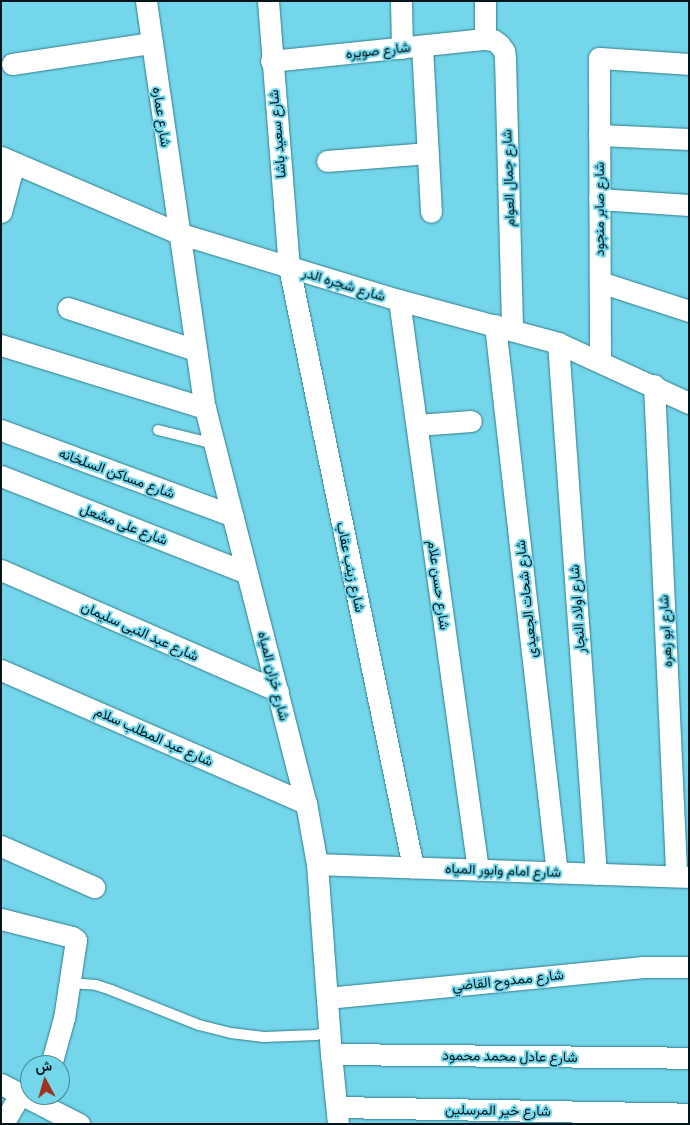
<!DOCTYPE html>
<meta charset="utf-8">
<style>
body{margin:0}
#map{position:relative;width:690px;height:1125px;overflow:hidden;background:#74d6ea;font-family:"IBM Plex Sans",Vazirmatn,sans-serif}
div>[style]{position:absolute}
.roads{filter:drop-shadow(0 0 1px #307c8b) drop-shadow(0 0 1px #307c8b)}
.lane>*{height:10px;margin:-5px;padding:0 5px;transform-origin:5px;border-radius:5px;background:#fff}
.street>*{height:21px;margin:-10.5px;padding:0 10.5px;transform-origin:10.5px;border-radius:10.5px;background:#fff}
span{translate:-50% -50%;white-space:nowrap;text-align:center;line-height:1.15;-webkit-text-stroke:4px #74d6ea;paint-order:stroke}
.street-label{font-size:14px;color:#02151a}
.frame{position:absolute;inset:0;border:2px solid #02151a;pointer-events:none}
.north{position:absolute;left:20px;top:1055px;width:50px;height:50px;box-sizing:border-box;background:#74d6ea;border:1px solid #468997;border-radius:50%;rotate:354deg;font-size:14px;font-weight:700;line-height:20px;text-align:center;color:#02151a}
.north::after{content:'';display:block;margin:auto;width:18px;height:22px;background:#9c331e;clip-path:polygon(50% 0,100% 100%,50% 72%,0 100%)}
</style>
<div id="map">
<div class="roads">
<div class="lane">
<div style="left:158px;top:430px;width:59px;rotate:13.8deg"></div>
<div style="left:69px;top:983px;width:27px;rotate:4deg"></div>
<div style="left:96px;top:985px;width:16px;rotate:18deg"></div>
<div style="left:111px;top:990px;width:95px;rotate:21.7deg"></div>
<div style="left:199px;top:1025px;width:33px;rotate:14deg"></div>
<div style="left:231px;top:1033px;width:33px;rotate:7deg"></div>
<div style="left:264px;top:1037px;width:52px;rotate:-2.2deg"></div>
<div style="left:316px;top:1035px;width:14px;rotate:-17deg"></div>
</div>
<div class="street">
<div style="left:146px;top:1px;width:411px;rotate:81.8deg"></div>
<div style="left:205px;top:408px;width:408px;rotate:75.7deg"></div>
<div style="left:306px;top:803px;width:62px;rotate:79.8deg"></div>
<div style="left:317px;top:864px;width:191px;rotate:85.8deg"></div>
<div style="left:331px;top:1054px;width:70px;rotate:84.3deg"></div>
<div style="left:268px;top:1px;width:267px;rotate:85.5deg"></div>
<div style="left:289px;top:267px;width:613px;rotate:78.32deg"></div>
<div style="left:401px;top:1px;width:47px;rotate:88.8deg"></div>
<div style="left:485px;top:1px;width:38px;rotate:90deg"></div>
<div style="left:422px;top:46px;width:166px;rotate:86.9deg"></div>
<div style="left:271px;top:61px;width:215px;rotate:-5.9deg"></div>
<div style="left:485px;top:39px;width:8px;rotate:7deg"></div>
<div style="left:493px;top:40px;width:7px;rotate:34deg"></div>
<div style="left:499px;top:44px;width:9px;rotate:54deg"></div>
<div style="left:504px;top:51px;width:7px;rotate:82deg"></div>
<div style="left:505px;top:58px;width:272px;rotate:88.5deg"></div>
<div style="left:12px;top:64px;width:141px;rotate:-8.6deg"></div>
<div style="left:599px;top:135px;width:90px;rotate:2.5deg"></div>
<div style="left:1px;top:157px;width:193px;rotate:23.2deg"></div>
<div style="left:178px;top:233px;width:231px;rotate:16.9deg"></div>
<div style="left:399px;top:300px;width:165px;rotate:15.1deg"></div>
<div style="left:558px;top:343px;width:144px;rotate:24.6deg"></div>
<div style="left:327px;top:161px;width:101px;rotate:-4.5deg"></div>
<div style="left:599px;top:199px;width:90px;rotate:3.8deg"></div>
<div style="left:1px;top:212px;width:51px;rotate:-75.1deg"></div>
<div style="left:600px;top:282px;width:94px;rotate:18deg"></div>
<div style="left:399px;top:300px;width:575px;rotate:82.11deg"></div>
<div style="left:68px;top:308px;width:135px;rotate:18.2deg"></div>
<div style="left:495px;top:325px;width:551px;rotate:83.55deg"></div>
<div style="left:558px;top:343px;width:532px;rotate:85.91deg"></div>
<div style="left:1px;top:345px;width:214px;rotate:17.2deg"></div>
<div style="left:600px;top:361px;width:303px;rotate:-90.2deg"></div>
<div style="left:599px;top:58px;width:90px;rotate:3.8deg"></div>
<div style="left:654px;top:385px;width:491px;rotate:87.4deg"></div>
<div style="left:417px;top:425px;width:54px;rotate:-4.2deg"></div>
<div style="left:1px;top:430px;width:247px;rotate:20.3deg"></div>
<div style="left:1px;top:476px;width:264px;rotate:21.5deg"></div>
<div style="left:1px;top:570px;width:302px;rotate:23.6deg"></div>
<div style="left:1px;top:670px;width:333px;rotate:23.6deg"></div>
<div style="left:1px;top:846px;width:102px;rotate:23.8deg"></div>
<div style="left:317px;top:864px;width:372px;rotate:2deg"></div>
<div style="left:1px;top:919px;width:73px;rotate:14.2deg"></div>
<div style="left:72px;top:937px;width:5px;rotate:37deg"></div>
<div style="left:76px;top:940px;width:79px;rotate:98.7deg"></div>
<div style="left:64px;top:1018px;width:49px;rotate:105.5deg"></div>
<div style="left:327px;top:998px;width:318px;rotate:-5.6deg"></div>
<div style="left:643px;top:967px;width:46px"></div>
<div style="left:331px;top:1054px;width:358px;rotate:0.6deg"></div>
<div style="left:1px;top:1084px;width:88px;rotate:27.1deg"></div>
<div style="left:337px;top:1107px;width:352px;rotate:1.1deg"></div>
<div style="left:3px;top:1124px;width:34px;rotate:-60deg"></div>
</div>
</div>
<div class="street-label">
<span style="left:378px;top:50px;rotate:-6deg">شارع صويره</span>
<span style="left:162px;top:117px;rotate:82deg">شارع عماره</span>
<span style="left:277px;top:134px;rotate:-95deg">شارع سعيد باشا</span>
<span style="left:508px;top:178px;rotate:-92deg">شارع جمال العوام</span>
<span style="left:599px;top:209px;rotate:-90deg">شارع صابر منجود</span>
<span style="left:344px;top:284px;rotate:17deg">شارع شجره الدر</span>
<span style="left:117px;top:473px;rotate:20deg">شارع مساكن السلخانه</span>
<span style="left:124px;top:524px;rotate:21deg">شارع على مشعل</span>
<span style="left:351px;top:567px;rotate:78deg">شارع زينب عقاب</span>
<span style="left:439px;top:585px;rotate:82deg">شارع حسن علام</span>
<span style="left:526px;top:599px;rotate:-96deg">شارع شحات الجعيدى</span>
<span style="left:577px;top:609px;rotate:-94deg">شارع اولاد النجار</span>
<span style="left:140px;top:631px;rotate:24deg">شارع عبد النبى سليمان</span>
<span style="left:665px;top:631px;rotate:-93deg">شارع ابو زهره</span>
<span style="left:274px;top:676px;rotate:76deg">شارع خزان المياه</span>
<span style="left:154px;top:736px;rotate:24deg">شارع عبد المطلب سلام</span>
<span style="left:503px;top:870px;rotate:2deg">شارع امام وابور المياه</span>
<span style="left:508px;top:980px;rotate:-6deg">شارع ممدوح القاضي</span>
<span style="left:510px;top:1056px;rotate:1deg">شارع عادل محمد محمود</span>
<span style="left:498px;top:1110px;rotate:1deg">شارع خير المرسلين</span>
</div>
<div class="frame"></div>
<div class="north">ش</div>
</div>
